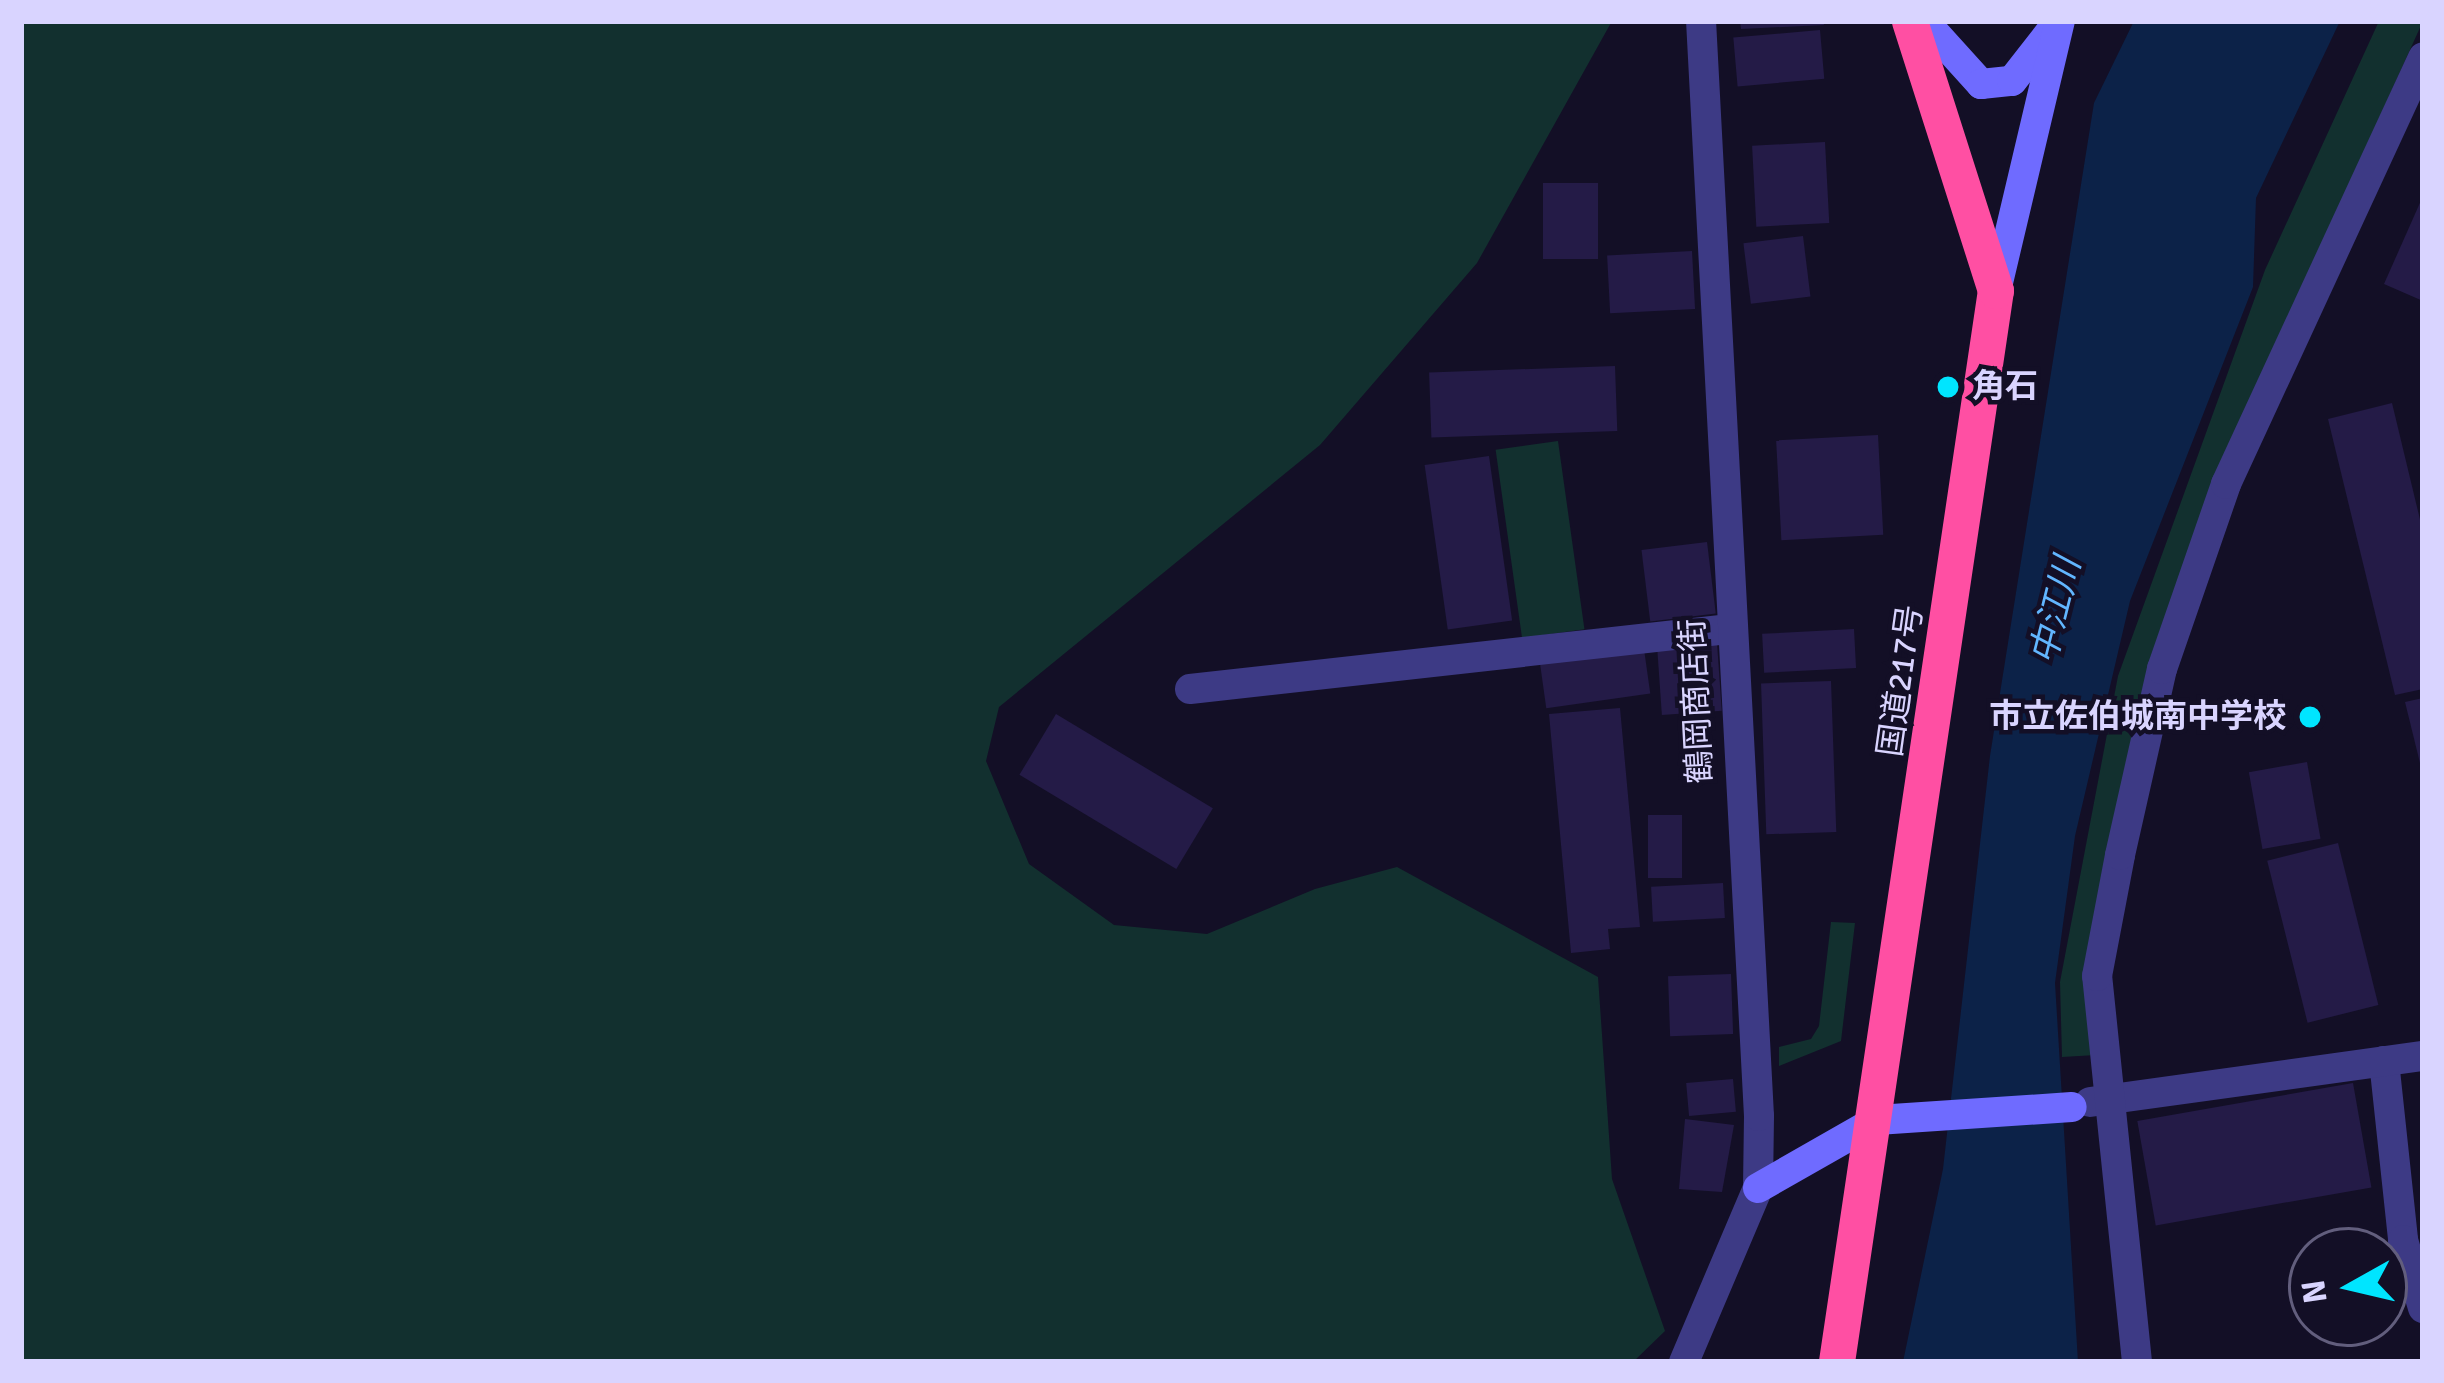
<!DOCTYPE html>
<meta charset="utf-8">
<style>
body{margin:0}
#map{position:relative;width:2444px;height:1383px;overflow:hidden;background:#130f26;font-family:Signika,"Noto Sans JP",sans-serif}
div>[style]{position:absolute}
.green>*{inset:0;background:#12302f;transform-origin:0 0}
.water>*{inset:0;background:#0c2248}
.building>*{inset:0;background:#241b47;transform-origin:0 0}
.street>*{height:30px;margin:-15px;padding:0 15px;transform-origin:15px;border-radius:15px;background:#3d3a85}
.secondary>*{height:30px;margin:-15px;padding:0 15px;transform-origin:15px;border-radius:15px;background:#6f6bff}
.highway>*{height:36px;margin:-18px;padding:0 18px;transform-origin:18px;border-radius:18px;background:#ff4fa3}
.dots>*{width:33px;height:33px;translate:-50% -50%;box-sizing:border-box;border:6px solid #130f26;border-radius:50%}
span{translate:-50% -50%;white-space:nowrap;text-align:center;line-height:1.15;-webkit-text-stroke:9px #130f26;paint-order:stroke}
.poi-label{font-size:33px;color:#d9d4ff;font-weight:700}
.left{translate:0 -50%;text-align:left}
.right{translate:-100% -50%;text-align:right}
.street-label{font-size:33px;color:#d9d4ff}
.water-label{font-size:36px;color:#62b6ff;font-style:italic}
.frame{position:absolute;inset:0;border:24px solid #d9d4ff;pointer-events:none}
.north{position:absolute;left:2288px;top:1227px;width:120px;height:120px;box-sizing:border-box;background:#130f26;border:3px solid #625e7d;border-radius:50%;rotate:262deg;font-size:33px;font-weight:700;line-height:48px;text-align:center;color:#d9d4ff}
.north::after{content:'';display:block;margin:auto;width:42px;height:54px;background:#00e5ff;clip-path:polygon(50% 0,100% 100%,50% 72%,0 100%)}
</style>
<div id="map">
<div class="green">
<div style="clip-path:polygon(21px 21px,1612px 21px,1477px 263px,1320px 445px,999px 707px,986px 761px,1029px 864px,1114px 925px,1207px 934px,1315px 889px,1397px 867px,1598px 977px,1612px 1179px,1665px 1331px,1633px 1362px,21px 1362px)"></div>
<div style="clip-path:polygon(2379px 21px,2423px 21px,2218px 475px,2150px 669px,2096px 1055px,2062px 1057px,2060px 982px,2118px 676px,2265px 270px)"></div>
<div style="left:1558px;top:441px;width:190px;height:63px;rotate:82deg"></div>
<div style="clip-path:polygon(1831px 922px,1855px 923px,1841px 1041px,1779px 1066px,1779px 1047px,1811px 1039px,1819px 1026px)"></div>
</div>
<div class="water">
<div style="clip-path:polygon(2134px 21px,2340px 21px,2256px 198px,2253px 287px,2130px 601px,2075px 836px,2055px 983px,2078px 1362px,1903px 1362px,1943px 1169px,1990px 756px,2094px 103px)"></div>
</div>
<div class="building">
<div style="clip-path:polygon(1740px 21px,1823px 21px,1824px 25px,1741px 29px)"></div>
<div style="left:1820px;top:30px;width:49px;height:87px;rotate:85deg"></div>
<div style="left:1825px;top:142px;width:81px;height:73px;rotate:87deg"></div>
<div style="left:1543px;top:183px;width:55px;height:76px"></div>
<div style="clip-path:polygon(2423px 196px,2423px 301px,2384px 284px)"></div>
<div style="left:1803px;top:236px;width:61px;height:60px;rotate:83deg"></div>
<div style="left:1692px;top:251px;width:58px;height:85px;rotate:87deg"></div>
<div style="left:1615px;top:366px;width:65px;height:186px;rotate:88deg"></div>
<div style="clip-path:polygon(2392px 403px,2423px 532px,2423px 689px,2395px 695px,2328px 419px)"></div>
<div style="left:1878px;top:435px;width:100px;height:102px;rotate:87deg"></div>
<div style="left:1489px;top:456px;width:166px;height:65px;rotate:82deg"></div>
<div style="left:1707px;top:542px;width:72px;height:66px;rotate:83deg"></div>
<div style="left:1854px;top:629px;width:39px;height:92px;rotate:87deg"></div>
<div style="left:1717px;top:643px;width:68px;height:60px;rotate:86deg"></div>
<div style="left:1644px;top:649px;width:45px;height:105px;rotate:82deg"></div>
<div style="left:1831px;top:681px;width:151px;height:70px;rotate:88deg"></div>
<div style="clip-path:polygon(2423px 698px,2423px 767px,2421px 767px,2405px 702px)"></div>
<div style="clip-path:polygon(1620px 708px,1640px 927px,1608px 929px,1610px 949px,1571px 953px,1549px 714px)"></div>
<div style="left:1056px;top:714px;width:183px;height:71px;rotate:31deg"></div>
<div style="left:2307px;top:762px;width:78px;height:59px;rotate:80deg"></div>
<div style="left:1682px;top:815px;width:63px;height:34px;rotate:90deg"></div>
<div style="left:2338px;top:843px;width:167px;height:73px;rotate:76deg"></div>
<div style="left:1723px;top:883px;width:35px;height:72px;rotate:87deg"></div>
<div style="left:1731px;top:974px;width:60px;height:63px;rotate:88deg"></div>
<div style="left:1733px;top:1079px;width:33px;height:47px;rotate:85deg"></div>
<div style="left:2353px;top:1083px;width:106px;height:219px;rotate:80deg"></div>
<div style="clip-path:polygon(1685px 1119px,1734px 1125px,1722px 1192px,1679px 1189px)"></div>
</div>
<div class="street">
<div style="left:1190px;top:689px;width:541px;rotate:-6.36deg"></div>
<div style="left:2384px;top:1061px;width:180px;rotate:83.9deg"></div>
<div style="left:2403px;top:1240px;width:71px;rotate:73.6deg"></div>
<div style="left:2090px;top:1102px;width:336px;rotate:-7.9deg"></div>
<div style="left:1684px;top:1362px;width:189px;rotate:-67deg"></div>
<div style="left:1758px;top:1188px;width:72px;rotate:-89.2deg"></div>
<div style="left:1759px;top:1116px;width:1097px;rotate:-93.03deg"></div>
<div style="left:2137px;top:1362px;width:388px;rotate:-95.9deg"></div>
<div style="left:2097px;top:976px;width:123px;rotate:-79.2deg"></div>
<div style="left:2120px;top:855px;width:191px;rotate:-77.3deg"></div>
<div style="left:2162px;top:669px;width:196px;rotate:-70.9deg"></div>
<div style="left:2226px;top:484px;width:470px;rotate:-65.2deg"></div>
</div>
<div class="secondary">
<div style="left:1924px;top:21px;width:85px;rotate:47.9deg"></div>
<div style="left:1981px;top:84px;width:31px;rotate:-6deg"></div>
<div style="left:2012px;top:81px;width:63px;rotate:-52deg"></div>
<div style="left:1996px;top:291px;width:277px;rotate:-76.7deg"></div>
<div style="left:1758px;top:1188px;width:137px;rotate:-29.7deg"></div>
<div style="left:1877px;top:1120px;width:195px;rotate:-3.8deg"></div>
</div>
<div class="highway">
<div style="left:1837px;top:1362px;width:1083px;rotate:-81.56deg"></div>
<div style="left:1996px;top:291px;width:283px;rotate:-107.7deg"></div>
</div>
<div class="dots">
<div style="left:1948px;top:387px;background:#00e5ff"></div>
<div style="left:2310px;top:717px;background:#00e5ff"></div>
</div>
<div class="poi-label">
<span class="left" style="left:1972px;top:387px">角石</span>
<span class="right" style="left:2286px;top:717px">市立佐伯城南中学校</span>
</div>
<div class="street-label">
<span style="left:1901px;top:681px;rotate:-82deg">国道217号</span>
<span style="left:1697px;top:701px;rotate:-93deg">鶴岡商店街</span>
</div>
<div class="water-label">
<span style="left:2056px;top:611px;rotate:-76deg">中江川</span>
</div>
<div class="frame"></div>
<div class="north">N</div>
</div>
